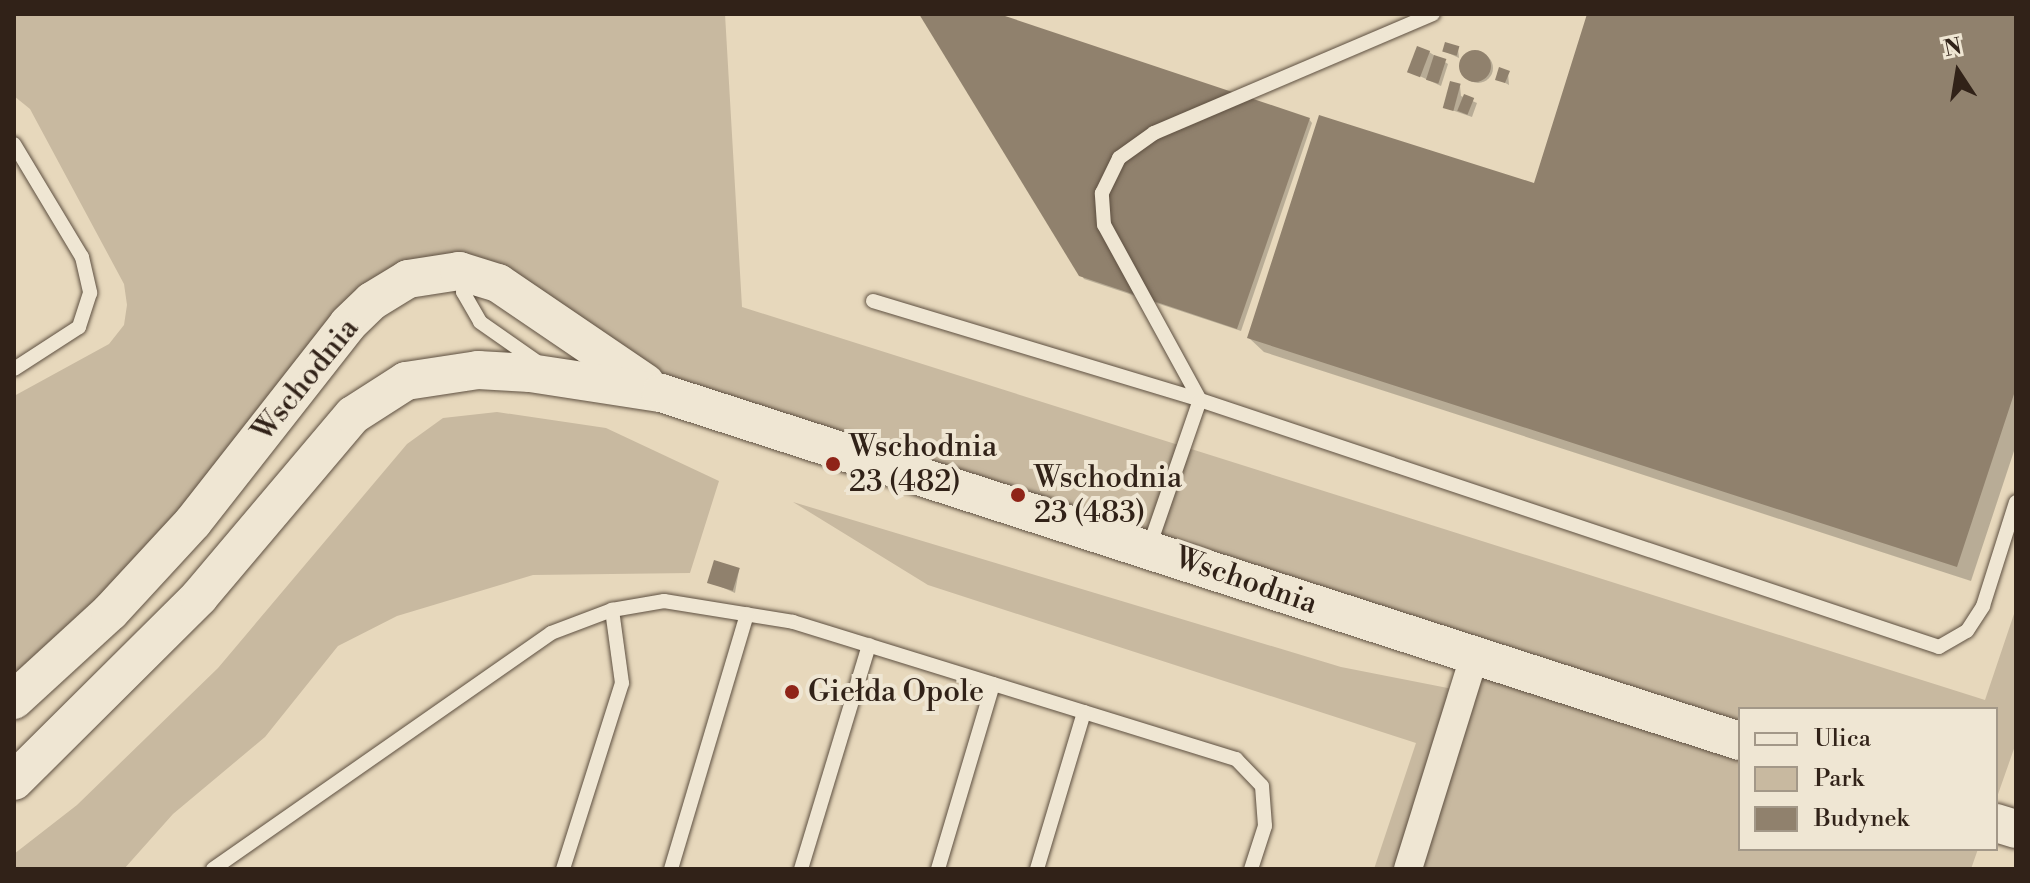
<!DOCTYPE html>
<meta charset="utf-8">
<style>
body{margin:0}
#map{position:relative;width:2030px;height:883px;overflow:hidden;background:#e7d8bc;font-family:"Libre Bodoni",serif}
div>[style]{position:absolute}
.green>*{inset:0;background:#c8b9a0}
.shadow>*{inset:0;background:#0003}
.round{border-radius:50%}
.building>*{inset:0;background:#90816d;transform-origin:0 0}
.roads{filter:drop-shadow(0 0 2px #5e5041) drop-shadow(0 0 2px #5e5041)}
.lane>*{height:14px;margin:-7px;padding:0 7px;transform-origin:7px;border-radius:7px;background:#efe6d3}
.street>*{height:28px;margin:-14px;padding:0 14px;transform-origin:14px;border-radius:14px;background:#efe6d3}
.secondary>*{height:38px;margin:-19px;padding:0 19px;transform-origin:19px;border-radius:19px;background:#efe6d3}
.dots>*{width:22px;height:22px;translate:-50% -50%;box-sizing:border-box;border:4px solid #efe6d3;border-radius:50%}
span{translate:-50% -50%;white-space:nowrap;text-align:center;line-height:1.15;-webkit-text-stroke:8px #efe6d3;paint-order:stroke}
.street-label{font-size:30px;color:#312218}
.poi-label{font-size:30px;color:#312218}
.left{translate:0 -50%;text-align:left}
.frame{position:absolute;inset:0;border:16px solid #312218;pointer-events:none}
.legend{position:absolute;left:1738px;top:707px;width:260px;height:144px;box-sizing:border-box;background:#efe6d3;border:2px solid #a39888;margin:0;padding:10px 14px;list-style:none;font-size:24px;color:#312218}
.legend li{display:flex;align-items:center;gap:16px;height:40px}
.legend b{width:40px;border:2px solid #a39888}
.north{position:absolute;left:1918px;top:32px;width:80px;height:80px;-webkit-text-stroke:6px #efe6d3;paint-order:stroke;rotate:348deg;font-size:22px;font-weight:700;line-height:32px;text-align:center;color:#312218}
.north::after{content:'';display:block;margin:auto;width:28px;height:36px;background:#312218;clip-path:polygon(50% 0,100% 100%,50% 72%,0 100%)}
</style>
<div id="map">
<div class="green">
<div style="clip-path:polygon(14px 14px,725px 14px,742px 307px,1985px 700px,2016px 608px,2016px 743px,1996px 800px,1996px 709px,1740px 709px,1740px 849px,1978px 849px,1971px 869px,1374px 869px,1416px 743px,928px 585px,793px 502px,1341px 667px,1463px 691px,1474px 658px,661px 393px,498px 283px,408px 279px,14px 700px,14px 396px,109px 344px,124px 325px,127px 305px,124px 284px,30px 109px,14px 96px)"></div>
<div style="clip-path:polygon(497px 412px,606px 428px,719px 481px,690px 573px,533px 575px,397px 616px,338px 646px,265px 737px,173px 814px,124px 869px,14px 869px,14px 854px,77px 805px,218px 668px,407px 444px,443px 418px)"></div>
</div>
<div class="shadow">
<div style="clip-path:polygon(921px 14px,993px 14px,1309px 119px,1312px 123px,1241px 331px,1084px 279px)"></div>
<div style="clip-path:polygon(1590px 14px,2016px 14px,2016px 445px,1971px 581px,1264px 352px,1249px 338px,1535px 185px)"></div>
<div style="clip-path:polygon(1458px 48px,1459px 58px,1444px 51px)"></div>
<div style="clip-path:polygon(1429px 52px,1448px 64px,1441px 86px,1409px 71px)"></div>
<div class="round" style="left:1463px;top:53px;width:30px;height:30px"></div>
<div style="clip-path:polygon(1508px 73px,1509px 85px,1498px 79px)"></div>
<div style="clip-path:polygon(1460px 86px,1461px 96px,1477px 103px,1472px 117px,1443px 107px)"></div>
<div style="clip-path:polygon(739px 570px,735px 593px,710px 582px)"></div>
</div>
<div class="building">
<div style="clip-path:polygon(919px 14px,999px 14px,1310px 118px,1237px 329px,1079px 276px)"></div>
<div style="clip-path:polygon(1587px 14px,2016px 14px,2016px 388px,1957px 567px,1247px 338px,1319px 115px,1534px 183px)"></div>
<div style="left:1445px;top:42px;width:15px;height:10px;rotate:16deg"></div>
<div style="left:1417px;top:46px;width:14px;height:28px;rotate:21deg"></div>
<div class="round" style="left:1459px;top:50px;width:32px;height:32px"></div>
<div style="left:1434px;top:55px;width:13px;height:26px;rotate:18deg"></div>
<div style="clip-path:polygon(1499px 67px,1510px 71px,1505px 83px,1495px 80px)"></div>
<div style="left:1450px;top:81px;width:11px;height:28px;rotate:15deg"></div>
<div style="left:1464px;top:94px;width:11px;height:18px;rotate:22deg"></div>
<div style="left:714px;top:560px;width:27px;height:24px;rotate:17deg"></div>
</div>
<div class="roads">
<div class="lane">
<div style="left:14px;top:144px;width:132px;rotate:59deg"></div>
<div style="left:82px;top:257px;width:37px;rotate:77deg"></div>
<div style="left:90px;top:293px;width:36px;rotate:108deg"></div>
<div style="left:79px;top:327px;width:77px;rotate:147.1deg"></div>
<div style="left:470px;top:280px;width:14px;rotate:120deg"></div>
<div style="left:463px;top:292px;width:34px;rotate:60deg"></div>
<div style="left:480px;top:322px;width:68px;rotate:34.9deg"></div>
<div style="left:873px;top:301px;width:342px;rotate:16.8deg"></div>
<div style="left:1200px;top:400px;width:200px;rotate:-118.7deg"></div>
<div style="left:1104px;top:225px;width:32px;rotate:-94deg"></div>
<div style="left:1102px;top:193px;width:39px;rotate:-64deg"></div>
<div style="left:1119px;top:158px;width:43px;rotate:-35.5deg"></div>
<div style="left:1154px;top:133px;width:303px;rotate:-23.1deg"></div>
<div style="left:1149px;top:547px;width:156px;rotate:-70.9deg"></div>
<div style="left:1200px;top:400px;width:779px;rotate:18.48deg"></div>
<div style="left:1939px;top:647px;width:32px;rotate:-30deg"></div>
<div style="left:1967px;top:631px;width:30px;rotate:-57deg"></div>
<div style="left:1983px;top:606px;width:109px;rotate:-72.4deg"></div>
<div style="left:213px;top:869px;width:412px;rotate:-34.9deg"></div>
<div style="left:551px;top:633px;width:65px;rotate:-20.7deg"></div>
<div style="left:612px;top:610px;width:53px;rotate:-9.8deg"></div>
<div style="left:664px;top:601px;width:131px;rotate:9.2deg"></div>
<div style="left:793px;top:622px;width:464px;rotate:17.2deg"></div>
<div style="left:1236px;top:759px;width:37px;rotate:46deg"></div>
<div style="left:1262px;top:786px;width:40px;rotate:85.7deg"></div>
<div style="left:1265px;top:826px;width:45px;rotate:108deg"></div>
<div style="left:563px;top:869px;width:195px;rotate:-72.4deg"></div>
<div style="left:622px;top:683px;width:74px;rotate:-97.8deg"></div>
<div style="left:671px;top:869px;width:266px;rotate:-73.4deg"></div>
<div style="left:801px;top:869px;width:234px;rotate:-73.1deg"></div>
<div style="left:938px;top:869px;width:193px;rotate:-73.4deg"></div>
<div style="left:1037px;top:869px;width:164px;rotate:-73.3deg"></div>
</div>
<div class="street">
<div style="left:1408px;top:869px;width:222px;rotate:-72.7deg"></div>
</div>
<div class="secondary">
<div style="left:14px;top:700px;width:130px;rotate:-42.5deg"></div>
<div style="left:110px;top:612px;width:122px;rotate:-47.3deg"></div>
<div style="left:193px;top:522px;width:251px;rotate:-51.9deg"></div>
<div style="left:348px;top:324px;width:33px;rotate:-44deg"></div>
<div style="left:372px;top:301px;width:42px;rotate:-31.4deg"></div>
<div style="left:408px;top:279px;width:52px;rotate:-8.9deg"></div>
<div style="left:459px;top:271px;width:41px;rotate:17.1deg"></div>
<div style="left:498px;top:283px;width:178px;rotate:34.2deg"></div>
<div style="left:14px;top:781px;width:261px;rotate:-44.8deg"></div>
<div style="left:199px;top:597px;width:238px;rotate:-49.8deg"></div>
<div style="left:353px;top:415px;width:63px;rotate:-32.7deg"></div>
<div style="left:406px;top:381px;width:73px;rotate:-8.7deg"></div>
<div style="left:478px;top:370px;width:52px;rotate:3.3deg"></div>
<div style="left:530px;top:373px;width:133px;rotate:8.7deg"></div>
<div style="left:661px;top:393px;width:1134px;rotate:17.88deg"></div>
<div style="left:1996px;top:823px;width:21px;rotate:17deg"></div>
</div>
</div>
<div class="dots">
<div style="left:833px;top:464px;background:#8f2418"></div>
<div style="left:1018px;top:495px;background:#8f2418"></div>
<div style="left:792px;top:692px;background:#8f2418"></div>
</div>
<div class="street-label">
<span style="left:306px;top:380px;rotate:-51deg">Wschodnia</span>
<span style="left:1246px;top:581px;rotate:19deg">Wschodnia</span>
</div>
<div class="poi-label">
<span class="left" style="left:849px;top:464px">Wschodnia<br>23 (482)</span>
<span class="left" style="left:1034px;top:495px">Wschodnia<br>23 (483)</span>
<span class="left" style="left:808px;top:692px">Giełda Opole</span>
</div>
<div class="frame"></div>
<ul class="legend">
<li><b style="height:10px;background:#efe6d3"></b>Ulica</li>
<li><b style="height:22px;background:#c8b9a0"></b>Park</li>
<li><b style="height:22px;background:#90816d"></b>Budynek</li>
</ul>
<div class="north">N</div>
</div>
